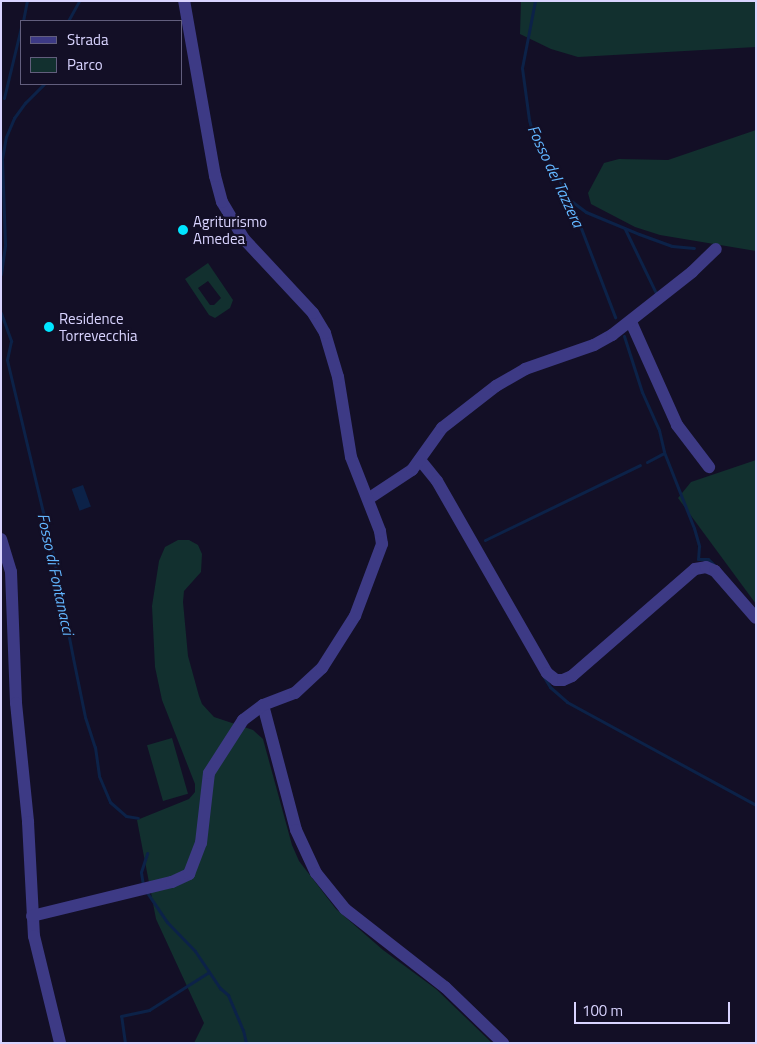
<!DOCTYPE html>
<style>
body{margin:0}
#map{position:relative;width:757px;height:1044px;overflow:hidden;background:#130f26;font-family:"Titillium Web",sans-serif}
div>[style]{position:absolute}
.green>*{inset:0;background:#12302f;transform-origin:0 0}
.water>*{inset:0;background:#0c2248;transform-origin:0 0}
.stream>*{height:3px;margin:-1.5px;padding:0 1.5px;transform-origin:1.5px;border-radius:1.5px;background:#0c2248}
.minor>*{height:12px;margin:-6px;padding:0 6px;transform-origin:6px;border-radius:6px;background:#3d3a85}
.dots>*{width:14px;height:14px;translate:-50% -50%;box-sizing:border-box;border:2px solid #130f26;border-radius:50%}
span{translate:-50% -50%;white-space:nowrap;text-align:center;line-height:1.15;-webkit-text-stroke:4.5px #130f26;paint-order:stroke}
.poi-label{font-size:15px;color:#d9d4ff}
.left{translate:0 -50%;text-align:left}
.water-label{font-size:16px;color:#62b6ff;font-style:italic}
.frame{position:absolute;inset:0;border:2px solid #d9d4ff;pointer-events:none}
.legend{position:absolute;left:20px;top:20px;width:162px;height:65px;box-sizing:border-box;background:#130f26;border:1px solid #625e7d;margin:0;padding:6px 9px;list-style:none;font-size:15px;color:#d9d4ff}
.legend li{display:flex;align-items:center;gap:10px;height:25px}
.legend b{width:25px;border:1px solid #625e7d}
.scale{position:absolute;left:574px;top:1002px;width:156px;height:22px;box-sizing:border-box;border:2px solid #d9d4ff;border-top:0;padding-left:6px;font-size:15px;line-height:18px;white-space:nowrap;color:#d9d4ff;-webkit-text-stroke:4px #130f26;paint-order:stroke}
</style>
<div id="map">
<div class="green">
<div style="clip-path:polygon(521px 1px,756px 1px,756px 47px,578px 57px,551px 49px,520px 34px)"></div>
<div style="clip-path:polygon(756px 130px,756px 251px,660px 235px,635px 227px,591px 204px,588px 193px,604px 163px,619px 159px,668px 160px)"></div>
<div style="clip-path:polygon(evenodd,208px 263px,233px 300px,230px 308px,215px 318px,209px 315px,185px 279px,208px 263px,208px 281px,221px 298px,214px 305px,210px 305px,198px 288px,208px 281px)"></div>
<div style="clip-path:polygon(756px 460px,756px 604px,678px 498px,691px 482px)"></div>
<div style="clip-path:polygon(178px 540px,189px 540px,198px 545px,202px 554px,201px 572px,184px 591px,183px 602px,188px 656px,199px 696px,202px 704px,214px 717px,253px 730px,263px 739px,292px 845px,299px 861px,336px 909px,383px 950px,436px 989px,492px 1043px,194px 1043px,204px 1023px,156px 919px,137px 820px,189px 799px,195px 792px,195px 784px,162px 700px,155px 667px,152px 606px,159px 561px,165px 547px)"></div>
<div style="left:172px;top:738px;width:58px;height:26px;rotate:74deg"></div>
</div>
<div class="water">
<div style="left:83px;top:485px;width:23px;height:12px;rotate:70deg"></div>
</div>
<div class="stream">
<div style="left:535px;top:1px;width:68px;rotate:101deg"></div>
<div style="left:522px;top:68px;width:52px;rotate:82.3deg"></div>
<div style="left:529px;top:120px;width:22px;rotate:74deg"></div>
<div style="left:535px;top:141px;width:49px;rotate:58.2deg"></div>
<div style="left:561px;top:183px;width:30px;rotate:64deg"></div>
<div style="left:574px;top:210px;width:115px;rotate:69deg"></div>
<div style="left:23px;top:21px;width:20px;rotate:-79deg"></div>
<div style="left:68px;top:21px;width:23px;rotate:-61deg"></div>
<div style="left:4px;top:98px;width:73px;rotate:-76.5deg"></div>
<div style="left:570px;top:200px;width:20px;rotate:37deg"></div>
<div style="left:586px;top:212px;width:57px;rotate:22.5deg"></div>
<div style="left:639px;top:234px;width:35px;rotate:20deg"></div>
<div style="left:672px;top:246px;width:22px;rotate:5deg"></div>
<div style="left:625px;top:229px;width:71px;rotate:64.2deg"></div>
<div style="left:1px;top:274px;width:30px;rotate:-82deg"></div>
<div style="left:5px;top:244px;width:85px;rotate:-92deg"></div>
<div style="left:2px;top:159px;width:22px;rotate:-80deg"></div>
<div style="left:6px;top:137px;width:21px;rotate:-67deg"></div>
<div style="left:14px;top:118px;width:19px;rotate:-54deg"></div>
<div style="left:25px;top:103px;width:27px;rotate:-45deg"></div>
<div style="left:1px;top:313px;width:30px;rotate:70deg"></div>
<div style="left:11px;top:341px;width:19px;rotate:102deg"></div>
<div style="left:7px;top:360px;width:200px;rotate:76.7deg"></div>
<div style="left:53px;top:555px;width:105px;rotate:79deg"></div>
<div style="left:73px;top:658px;width:60px;rotate:78.5deg"></div>
<div style="left:85px;top:717px;width:32px;rotate:72deg"></div>
<div style="left:95px;top:747px;width:29px;rotate:82deg"></div>
<div style="left:99px;top:776px;width:28px;rotate:67deg"></div>
<div style="left:110px;top:802px;width:21px;rotate:41deg"></div>
<div style="left:126px;top:816px;width:12px;rotate:9deg"></div>
<div style="left:624px;top:336px;width:59px;rotate:72.2deg"></div>
<div style="left:642px;top:392px;width:42px;rotate:65.9deg"></div>
<div style="left:659px;top:430px;width:23px;rotate:77deg"></div>
<div style="left:664px;top:452px;width:82px;rotate:68.5deg"></div>
<div style="left:694px;top:528px;width:19px;rotate:74deg"></div>
<div style="left:699px;top:546px;width:13px;rotate:94deg"></div>
<div style="left:698px;top:559px;width:10px"></div>
<div style="left:708px;top:559px;width:8px;rotate:45deg"></div>
<div style="left:647px;top:462px;width:19px;rotate:-28deg"></div>
<div style="left:485px;top:540px;width:172px;rotate:-25.8deg"></div>
<div style="left:544px;top:677px;width:12px;rotate:59deg"></div>
<div style="left:550px;top:687px;width:23px;rotate:41deg"></div>
<div style="left:567px;top:702px;width:215px;rotate:28.6deg"></div>
<div style="left:143px;top:885px;width:13px;rotate:-99deg"></div>
<div style="left:141px;top:872px;width:20px;rotate:-72deg"></div>
<div style="left:146px;top:891px;width:37px;rotate:56deg"></div>
<div style="left:167px;top:922px;width:40px;rotate:46deg"></div>
<div style="left:195px;top:951px;width:45px;rotate:56deg"></div>
<div style="left:220px;top:988px;width:11px;rotate:41deg"></div>
<div style="left:228px;top:995px;width:38px;rotate:67deg"></div>
<div style="left:243px;top:1030px;width:13px;rotate:77deg"></div>
<div style="left:125px;top:1043px;width:27px;rotate:-98deg"></div>
<div style="left:121px;top:1016px;width:29px;rotate:-12deg"></div>
<div style="left:149px;top:1010px;width:71px;rotate:-32.3deg"></div>
</div>
<div class="minor">
<div style="left:631px;top:322px;width:113px;rotate:65.9deg"></div>
<div style="left:677px;top:425px;width:53px;rotate:52.7deg"></div>
<div style="left:420px;top:460px;width:27px;rotate:51deg"></div>
<div style="left:437px;top:481px;width:221px;rotate:60.2deg"></div>
<div style="left:547px;top:673px;width:11px;rotate:38deg"></div>
<div style="left:556px;top:680px;width:7px"></div>
<div style="left:563px;top:680px;width:10px;rotate:-24deg"></div>
<div style="left:572px;top:676px;width:163px;rotate:-41deg"></div>
<div style="left:695px;top:569px;width:11px;rotate:-10deg"></div>
<div style="left:706px;top:567px;width:10px;rotate:24deg"></div>
<div style="left:715px;top:571px;width:62px;rotate:48.9deg"></div>
<div style="left:368px;top:499px;width:53px;rotate:-33.4deg"></div>
<div style="left:412px;top:470px;width:52px;rotate:-54.5deg"></div>
<div style="left:442px;top:428px;width:68px;rotate:-37.9deg"></div>
<div style="left:496px;top:386px;width:34px;rotate:-30deg"></div>
<div style="left:525px;top:369px;width:73px;rotate:-19.2deg"></div>
<div style="left:594px;top:345px;width:21px;rotate:-29deg"></div>
<div style="left:612px;top:335px;width:102px;rotate:-38.2deg"></div>
<div style="left:692px;top:272px;width:33px;rotate:-44deg"></div>
<div style="left:1px;top:539px;width:34px;rotate:73deg"></div>
<div style="left:11px;top:572px;width:131px;rotate:87.8deg"></div>
<div style="left:16px;top:703px;width:120px;rotate:84.2deg"></div>
<div style="left:28px;top:822px;width:114px;rotate:87deg"></div>
<div style="left:34px;top:936px;width:110px;rotate:76.3deg"></div>
<div style="left:263px;top:705px;width:129px;rotate:75.2deg"></div>
<div style="left:296px;top:830px;width:47px;rotate:65.1deg"></div>
<div style="left:316px;top:873px;width:46px;rotate:51.1deg"></div>
<div style="left:345px;top:909px;width:127px;rotate:38deg"></div>
<div style="left:445px;top:987px;width:81px;rotate:44deg"></div>
<div style="left:32px;top:916px;width:144px;rotate:-13.7deg"></div>
<div style="left:172px;top:882px;width:19px;rotate:-25deg"></div>
<div style="left:189px;top:874px;width:33px;rotate:-69deg"></div>
<div style="left:201px;top:843px;width:70px;rotate:-83.5deg"></div>
<div style="left:209px;top:773px;width:63px;rotate:-57.3deg"></div>
<div style="left:243px;top:720px;width:25px;rotate:-37deg"></div>
<div style="left:263px;top:705px;width:34px;rotate:-21deg"></div>
<div style="left:295px;top:693px;width:37px;rotate:-43deg"></div>
<div style="left:322px;top:668px;width:62px;rotate:-57.6deg"></div>
<div style="left:355px;top:616px;width:77px;rotate:-69.4deg"></div>
<div style="left:382px;top:544px;width:13px;rotate:-99deg"></div>
<div style="left:380px;top:531px;width:79px;rotate:-111.4deg"></div>
<div style="left:351px;top:457px;width:81px;rotate:-99.2deg"></div>
<div style="left:338px;top:377px;width:46px;rotate:-106.5deg"></div>
<div style="left:325px;top:333px;width:23px;rotate:-121deg"></div>
<div style="left:313px;top:313px;width:101px;rotate:-133deg"></div>
<div style="left:244px;top:239px;width:43px;rotate:-120.7deg"></div>
<div style="left:222px;top:202px;width:27px;rotate:-105deg"></div>
<div style="left:215px;top:176px;width:178px;rotate:-100deg"></div>
</div>
<div class="dots">
<div style="left:183px;top:230px;background:#00e5ff"></div>
<div style="left:49px;top:327px;background:#00e5ff"></div>
</div>
<div class="poi-label">
<span class="left" style="left:193px;top:230px">Agriturismo<br>Amedea</span>
<span class="left" style="left:59px;top:327px">Residence<br>Torrevecchia</span>
</div>
<div class="water-label">
<span style="left:556px;top:176px;rotate:65deg">Fosso del Tazzera</span>
<span style="left:56px;top:574px;rotate:78deg">Fosso di Fontanacci</span>
</div>
<div class="frame"></div>
<ul class="legend">
<li><b style="height:6px;background:#3d3a85"></b>Strada</li>
<li><b style="height:14px;background:#12302f"></b>Parco</li>
</ul>
<div class="scale">100 m</div>
</div>
